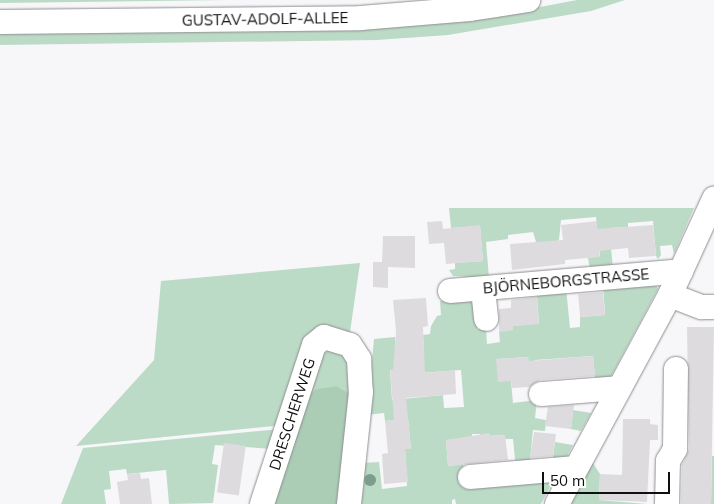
<!DOCTYPE html>
<meta charset="utf-8">
<style>
body{margin:0}
#map{position:relative;width:714px;height:504px;overflow:hidden;background:#f7f7fa;font-family:Mulish,sans-serif}
div>[style]{position:absolute}
.green>*{inset:0;background:#bcdbc6}
.forest>*{inset:0;background:#abcdb6}
.building>*{inset:0;background:#dddbde;transform-origin:0 0}
.roads{filter:drop-shadow(0 0 1px #8e8e91) drop-shadow(0 0 1px #8e8e91)}
.minor>*{height:24px;margin:-12px;padding:0 12px;transform-origin:12px;border-radius:12px;background:#fff}
.trees>*{width:12px;height:12px;margin:-6px;border-radius:50%;background:#7d9c8c}
span{translate:-50% -50%;white-space:nowrap;text-align:center;line-height:1.15;-webkit-text-stroke:4px #fff;paint-order:stroke}
.street-label{font-size:15px;color:#0f0f10}
.scale{position:absolute;left:542px;top:472px;width:128px;height:22px;box-sizing:border-box;border:2px solid #0f0f10;border-top:0;padding-left:6px;font-size:15px;line-height:18px;white-space:nowrap;color:#0f0f10;-webkit-text-stroke:4px #fff;paint-order:stroke}
</style>
<div id="map">
<div class="green">
<div style="clip-path:polygon(0 0,229px 0,0 3px)"></div>
<div style="clip-path:polygon(577px 0,625px 0,591px 11px,448px 35px,377px 40px,0 45px,0 32px,487px 17px)"></div>
<div style="clip-path:polygon(449px 208px,694px 208px,674px 254px,672px 245px,660px 246px,661px 255px,658px 259px,656px 256px,653px 221px,628px 223px,628px 227px,609px 228px,613px 268px,590px 270px,588px 258px,600px 256px,596px 217px,561px 220px,559px 240px,539px 252px,533px 232px,508px 235px,508px 239px,486px 242px,489px 278px,453px 276px,449px 270px,455px 269px,455px 263px,483px 261px,480px 226px,451px 228px)"></div>
<div style="clip-path:polygon(360px 263px,350px 332px,329px 332px,284px 425px,76px 446px,154px 360px,161px 281px)"></div>
<div style="clip-path:polygon(evenodd,653px 279px,658px 289px,608px 382px,595px 378px,593px 356px,535px 360px,530px 381px,528px 357px,496px 359px,511px 381px,513px 403px,537px 400px,535px 418px,546px 420px,545px 431px,533px 430px,530px 461px,552px 464px,555px 442px,573px 445px,563px 464px,516px 469px,513px 439px,505px 439px,505px 435px,488px 436px,481px 444px,480px 434px,472px 434px,472px 438px,446px 440px,448px 466px,463px 464px,466px 482px,553px 481px,541px 504px,456px 504px,455px 499px,452px 500px,452px 504px,357px 504px,362px 463px,379px 462px,382px 489px,407px 486px,405px 449px,411px 449px,408px 419px,385px 421px,384px 413px,367px 415px,374px 339px,395px 337px,395px 348px,424px 348px,423px 335px,430px 334px,431px 326px,437px 316px,441px 315px,440px 301px,459px 299px,470px 300px,475px 308px,477px 329px,486px 329px,487px 344px,500px 342px,499px 331px,513px 330px,513px 326px,539px 323px,537px 296px,510px 298px,510px 293px,566px 288px,570px 328px,580px 327px,580px 317px,605px 315px,603px 284px,653px 279px,407px 369px,408px 374px,461px 370px,464px 407px,444px 408px,443px 395px,392px 400px,390px 370px,407px 369px)"></div>
<div style="clip-path:polygon(331px 349px,347px 353px,352px 395px,337px 386px,306px 396px,323px 354px)"></div>
<div style="clip-path:polygon(573px 410px,591px 413px,581px 431px,571px 429px)"></div>
<div style="clip-path:polygon(280px 429px,273px 449px,215px 445px,212px 464px,218px 465px,213px 503px,169px 504px,166px 470px,127px 474px,126px 469px,109px 471px,111px 489px,104px 490px,106px 504px,61px 504px,83px 448px)"></div>
<div style="clip-path:polygon(712px 456px,714px 456px,714px 504px,711px 504px)"></div>
<div style="clip-path:polygon(588px 463px,593px 463px,600px 474px,599px 500px,647px 504px,566px 504px)"></div>
</div>
<div class="forest">
<div style="clip-path:polygon(337px 386px,352px 395px,340px 504px,269px 504px,306px 396px,317px 389px)"></div>
</div>
<div class="building">
<div style="clip-path:polygon(442px 221px,443px 229px,480px 225px,483px 261px,446px 264px,444px 243px,429px 244px,427px 222px)"></div>
<div style="clip-path:polygon(597px 221px,597px 229px,653px 225px,656px 256px,629px 258px,628px 248px,599px 251px,600px 257px,565px 260px,565px 264px,512px 270px,510px 244px,563px 240px,561px 225px)"></div>
<div style="clip-path:polygon(383px 236px,415px 236px,415px 268px,388px 267px,388px 288px,373px 287px,373px 262px,382px 262px)"></div>
<div style="left:603px;top:292px;width:23px;height:25px;rotate:85deg"></div>
<div style="clip-path:polygon(537px 297px,539px 324px,513px 326px,513px 330px,499px 332px,499px 309px,511px 308px,511px 300px)"></div>
<div style="clip-path:polygon(426px 298px,428px 326px,423px 327px,425px 373px,455px 370px,456px 394px,406px 398px,411px 449px,405px 449px,408px 482px,384px 484px,382px 454px,388px 453px,385px 421px,394px 420px,390px 370px,393px 370px,396px 331px,393px 300px)"></div>
<div style="clip-path:polygon(687px 327px,714px 327px,711px 504px,681px 504px,682px 465px,689px 449px)"></div>
<div style="clip-path:polygon(593px 356px,595px 376px,540px 380px,529px 387px,512px 388px,511px 381px,498px 382px,496px 359px,528px 357px,528px 361px)"></div>
<div style="clip-path:polygon(574px 405px,571px 429px,545px 426px,548px 407px)"></div>
<div style="clip-path:polygon(623px 419px,650px 419px,650px 424px,658px 425px,658px 440px,650px 440px,647px 502px,599px 500px,600px 474px,622px 475px)"></div>
<div style="clip-path:polygon(534px 432px,556px 434px,553px 456px,530px 458px)"></div>
<div style="clip-path:polygon(490px 433px,490px 436px,505px 435px,508px 460px,448px 466px,446px 440px)"></div>
<div style="left:224px;top:443px;width:22px;height:50px;rotate:8deg"></div>
<div style="clip-path:polygon(140px 473px,141px 479px,149px 478px,152px 504px,120px 504px,117px 482px,128px 480px,127px 474px)"></div>
</div>
<div class="roads">
<div class="minor">
<div style="left:0;top:22px;width:361px;rotate:-0.6deg"></div>
<div style="left:361px;top:18px;width:109px;rotate:-4.7deg"></div>
<div style="left:470px;top:9px;width:59px;rotate:-8.8deg"></div>
<div style="left:483px;top:289px;width:30px;rotate:84deg"></div>
<div style="left:450px;top:291px;width:232px;rotate:-4.9deg"></div>
<div style="left:670px;top:295px;width:34px;rotate:21deg"></div>
<div style="left:702px;top:307px;width:12px"></div>
<div style="left:541px;top:394px;width:78px;rotate:-4.4deg"></div>
<div style="left:470px;top:477px;width:106px;rotate:-4.9deg"></div>
<div style="left:262px;top:504px;width:167px;rotate:-71.9deg"></div>
<div style="left:314px;top:345px;width:13px;rotate:-39deg"></div>
<div style="left:324px;top:337px;width:27px;rotate:17deg"></div>
<div style="left:350px;top:345px;width:17px;rotate:57deg"></div>
<div style="left:359px;top:359px;width:33px;rotate:87deg"></div>
<div style="left:361px;top:392px;width:113px;rotate:96.1deg"></div>
<div style="left:557px;top:504px;width:238px;rotate:-61.6deg"></div>
<div style="left:670px;top:295px;width:106px;rotate:-65.4deg"></div>
<div style="left:667px;top:504px;width:43px;rotate:-88.7deg"></div>
<div style="left:668px;top:461px;width:14px;rotate:-60deg"></div>
<div style="left:675px;top:449px;width:80px;rotate:-89.3deg"></div>
</div>
</div>
<div class="trees">
<div style="left:370px;top:480px"></div>
</div>
<div class="street-label">
<span style="left:265px;top:19px;rotate:-1deg">GUSTAV-ADOLF-ALLEE</span>
<span style="left:566px;top:281px;rotate:-5deg">BJÖRNEBORGSTRASSE</span>
<span style="left:292px;top:414px;rotate:-72deg">DRESCHERWEG</span>
</div>
<div class="scale">50 m</div>
</div>
